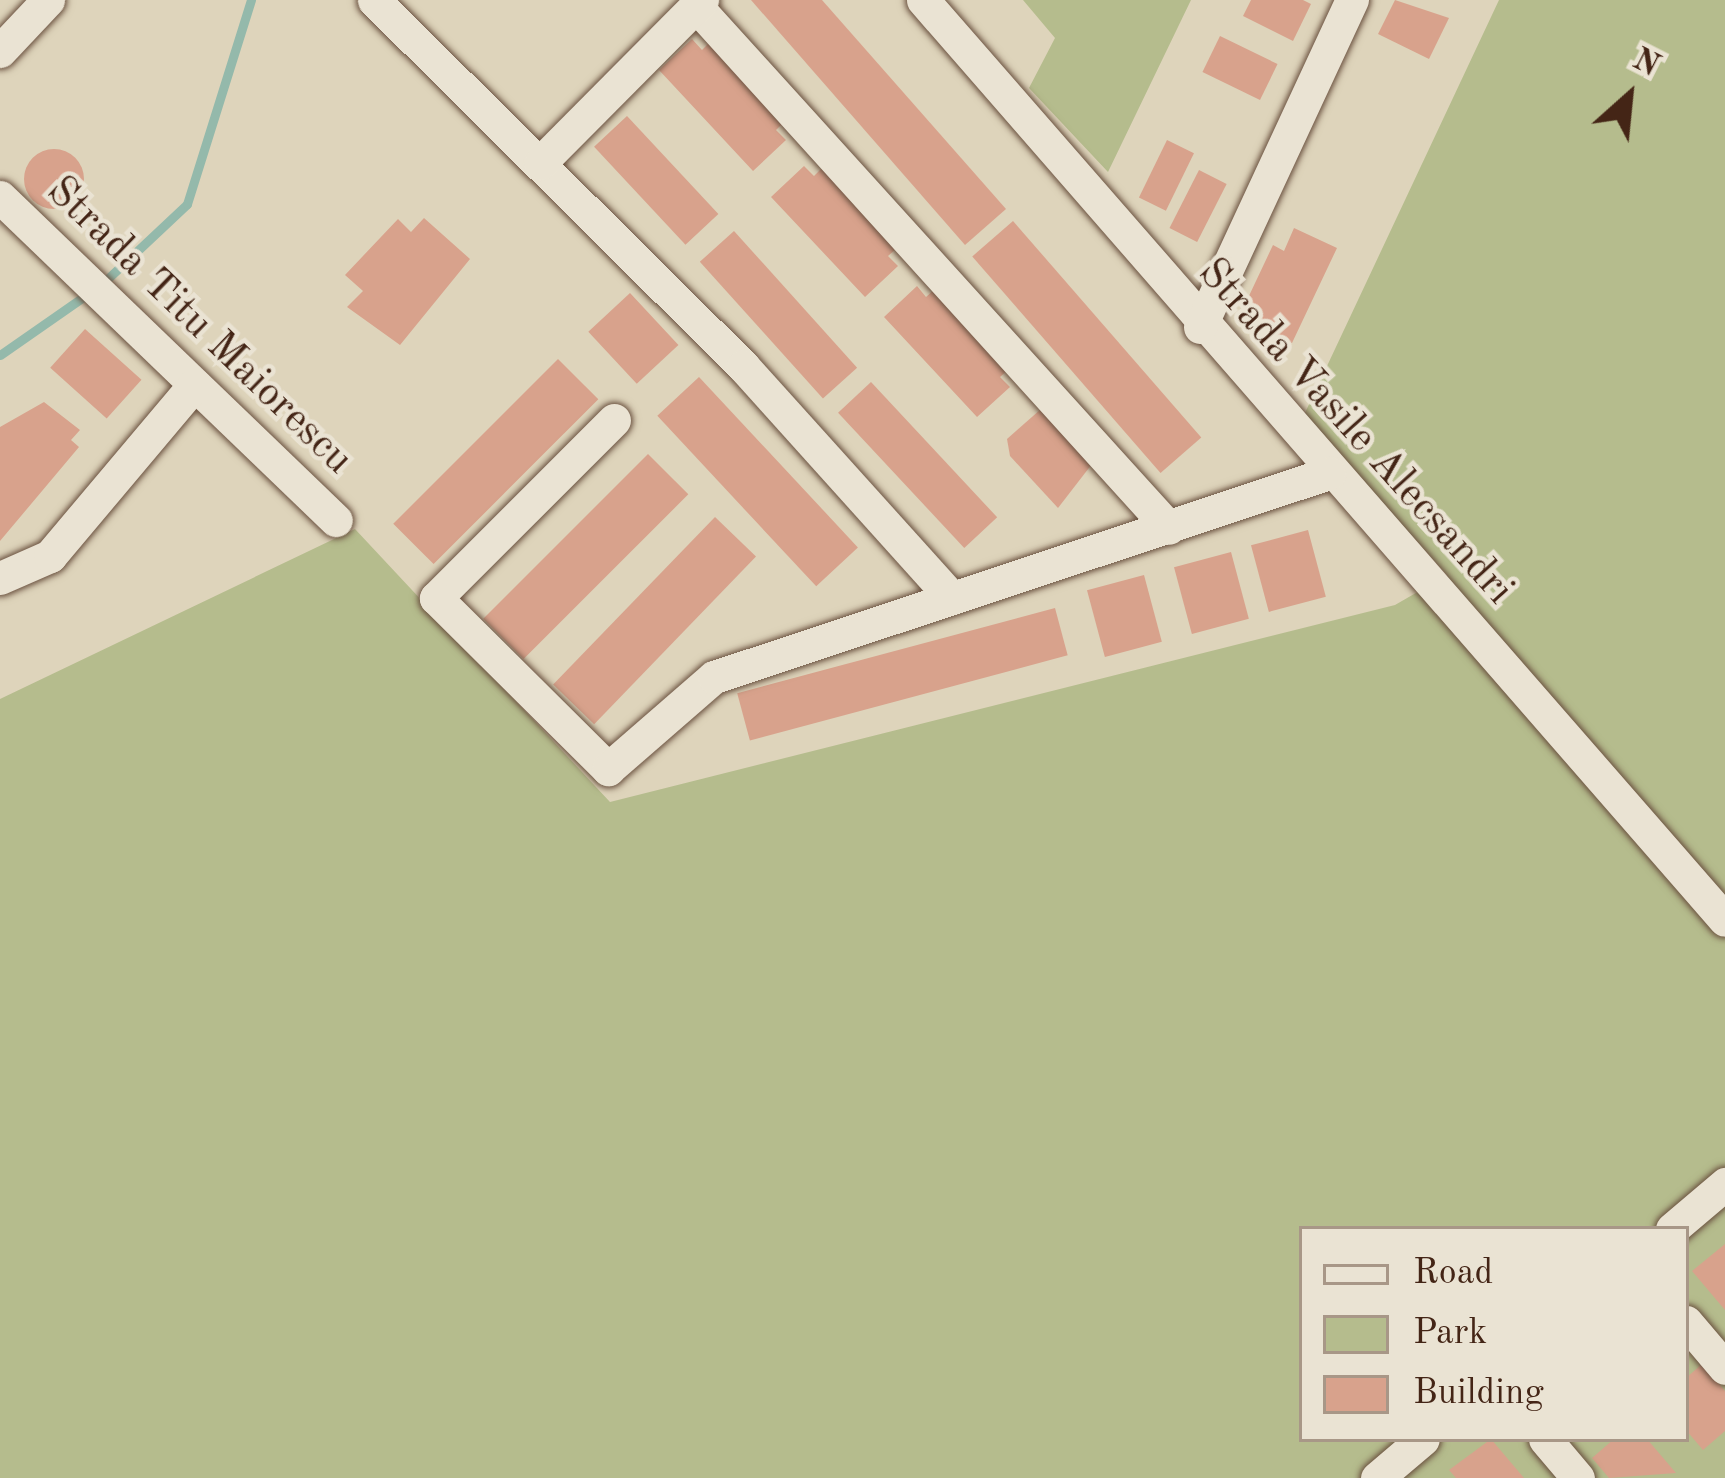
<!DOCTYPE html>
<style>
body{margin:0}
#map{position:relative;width:1725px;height:1478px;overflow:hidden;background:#ded4bb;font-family:"Old Standard TT",serif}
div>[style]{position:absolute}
.green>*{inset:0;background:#b5bc8d}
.stream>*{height:9px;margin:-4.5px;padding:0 4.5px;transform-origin:4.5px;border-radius:4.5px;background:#94b9ab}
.building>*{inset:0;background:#d8a28c;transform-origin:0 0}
.round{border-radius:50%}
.roads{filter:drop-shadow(0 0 3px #6a513f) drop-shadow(0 0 3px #6a513f)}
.minor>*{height:33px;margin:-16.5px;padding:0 16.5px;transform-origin:16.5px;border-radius:16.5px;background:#eae3d3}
span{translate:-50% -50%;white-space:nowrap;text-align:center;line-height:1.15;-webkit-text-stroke:9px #eae3d3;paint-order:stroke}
.street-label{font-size:42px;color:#442516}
.legend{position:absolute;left:1299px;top:1226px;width:390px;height:216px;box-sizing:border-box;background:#eae3d3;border:3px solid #a89787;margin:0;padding:15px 21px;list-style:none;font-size:36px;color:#442516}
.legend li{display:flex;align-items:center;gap:24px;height:60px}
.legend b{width:60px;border:3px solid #a89787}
.north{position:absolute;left:1569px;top:36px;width:120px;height:120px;-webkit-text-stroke:9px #eae3d3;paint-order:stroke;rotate:27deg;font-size:33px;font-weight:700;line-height:48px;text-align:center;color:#442516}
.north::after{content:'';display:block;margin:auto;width:42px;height:54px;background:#442516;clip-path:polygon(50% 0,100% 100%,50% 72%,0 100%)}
</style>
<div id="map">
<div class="green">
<div style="clip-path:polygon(1023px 0,1191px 0,1108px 172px,1029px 88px,1055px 38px)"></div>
<div style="clip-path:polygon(evenodd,1499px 0,1725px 0,1725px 1478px,0 1478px,0 699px,355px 529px,610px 802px,1395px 605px,1447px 575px,1304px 415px,1499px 0,1302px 1229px,1686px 1229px,1686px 1439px,1302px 1439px,1302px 1229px)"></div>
</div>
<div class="stream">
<div style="left:103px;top:283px;width:115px;rotate:-43.2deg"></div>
<div style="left:187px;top:204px;width:214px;rotate:-72.6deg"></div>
<div style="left:0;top:355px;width:108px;rotate:-34.9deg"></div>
</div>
<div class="building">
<div style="clip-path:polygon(751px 0,822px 0,1006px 209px,965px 245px)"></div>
<div style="clip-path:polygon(1251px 0,1303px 0,1311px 4px,1293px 41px,1243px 16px)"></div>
<div style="clip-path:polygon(1395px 0,1449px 18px,1429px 59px,1378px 34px)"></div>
<div style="left:1220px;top:36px;width:64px;height:40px;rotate:26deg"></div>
<div style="clip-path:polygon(692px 39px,702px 50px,710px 42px,785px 121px,776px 130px,786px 140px,753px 171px,659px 70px)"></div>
<div style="left:627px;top:116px;width:134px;height:45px;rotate:47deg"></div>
<div style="left:1167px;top:140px;width:30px;height:64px;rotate:26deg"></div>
<div class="round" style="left:24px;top:149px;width:60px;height:60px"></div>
<div style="clip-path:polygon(804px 166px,814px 176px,822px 168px,897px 248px,888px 256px,898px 266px,865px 297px,771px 197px)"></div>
<div style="left:1199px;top:170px;width:31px;height:65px;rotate:27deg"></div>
<div style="clip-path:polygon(424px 218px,470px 259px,400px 345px,347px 307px,363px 291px,345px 275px,398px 219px,411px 232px)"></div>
<div style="left:1013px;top:221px;width:287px;height:54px;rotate:49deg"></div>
<div style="clip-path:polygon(1294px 228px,1337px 248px,1292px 343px,1239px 317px,1273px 245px,1284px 251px)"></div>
<div style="left:734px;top:231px;width:184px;height:46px;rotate:48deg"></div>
<div style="clip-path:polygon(917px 286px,926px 297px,936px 288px,1010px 368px,1000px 377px,1010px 387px,977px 417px,884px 317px)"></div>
<div style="left:630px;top:293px;width:71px;height:57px;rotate:47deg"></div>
<div style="left:85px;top:329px;width:76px;height:52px;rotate:42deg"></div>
<div style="left:558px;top:359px;width:57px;height:233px;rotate:45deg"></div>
<div style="left:699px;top:377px;width:233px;height:57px;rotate:47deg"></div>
<div style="left:871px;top:382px;width:185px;height:45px;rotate:47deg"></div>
<div style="clip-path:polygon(44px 402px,80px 430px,71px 440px,79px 447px,0 541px,0 427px)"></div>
<div style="clip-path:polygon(1041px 409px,1092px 464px,1058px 508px,1010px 456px,1007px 439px)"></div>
<div style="left:648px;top:454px;width:57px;height:233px;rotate:45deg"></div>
<div style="left:715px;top:517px;width:57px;height:233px;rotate:44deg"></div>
<div style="left:1308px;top:530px;width:69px;height:59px;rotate:75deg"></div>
<div style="left:1231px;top:552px;width:69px;height:59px;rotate:75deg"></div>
<div style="left:1144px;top:575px;width:69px;height:59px;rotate:75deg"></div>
<div style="left:1055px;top:608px;width:49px;height:329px;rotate:75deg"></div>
<div style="clip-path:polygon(1725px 1244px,1725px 1310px,1692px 1271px)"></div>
<div style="clip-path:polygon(1702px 1364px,1725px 1391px,1725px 1431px,1703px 1450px,1686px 1430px,1686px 1378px)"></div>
<div style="clip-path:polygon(1491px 1439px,1524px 1478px,1456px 1478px,1449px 1470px)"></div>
<div style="clip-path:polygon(1614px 1439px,1647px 1439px,1676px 1473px,1609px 1478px,1592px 1458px)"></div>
</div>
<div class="roads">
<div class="minor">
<div style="left:374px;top:0;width:520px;rotate:44.77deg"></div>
<div style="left:743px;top:366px;width:312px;rotate:48deg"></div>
<div style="left:923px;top:0;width:1220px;rotate:48.92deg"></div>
<div style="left:696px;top:6px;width:704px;rotate:47.82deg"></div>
<div style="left:0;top:51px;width:70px;rotate:-46.7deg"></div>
<div style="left:540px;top:163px;width:230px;rotate:-45.2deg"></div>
<div style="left:0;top:197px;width:466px;rotate:43.9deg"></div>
<div style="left:1200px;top:327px;width:361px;rotate:-65.1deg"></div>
<div style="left:614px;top:420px;width:252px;rotate:135deg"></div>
<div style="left:436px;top:598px;width:243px;rotate:44.8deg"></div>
<div style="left:608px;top:769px;width:140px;rotate:-41deg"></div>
<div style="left:714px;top:677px;width:648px;rotate:-18.35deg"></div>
<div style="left:0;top:578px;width:55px;rotate:-23.7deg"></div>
<div style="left:50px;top:556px;width:224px;rotate:-49.9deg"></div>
<div style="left:1672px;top:1229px;width:70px;rotate:-40.3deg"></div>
<div style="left:1686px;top:1322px;width:60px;rotate:49.7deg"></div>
<div style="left:1545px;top:1439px;width:51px;rotate:49.8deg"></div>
<div style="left:1377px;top:1478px;width:60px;rotate:-40.3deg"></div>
</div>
</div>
<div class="street-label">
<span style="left:199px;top:326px;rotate:44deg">Strada Titu Maiorescu</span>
<span style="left:1355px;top:432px;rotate:48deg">Strada Vasile Alecsandri</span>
</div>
<ul class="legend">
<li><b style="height:15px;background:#eae3d3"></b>Road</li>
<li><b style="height:33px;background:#b5bc8d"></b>Park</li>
<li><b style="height:33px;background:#d8a28c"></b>Building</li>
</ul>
<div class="north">N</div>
</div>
